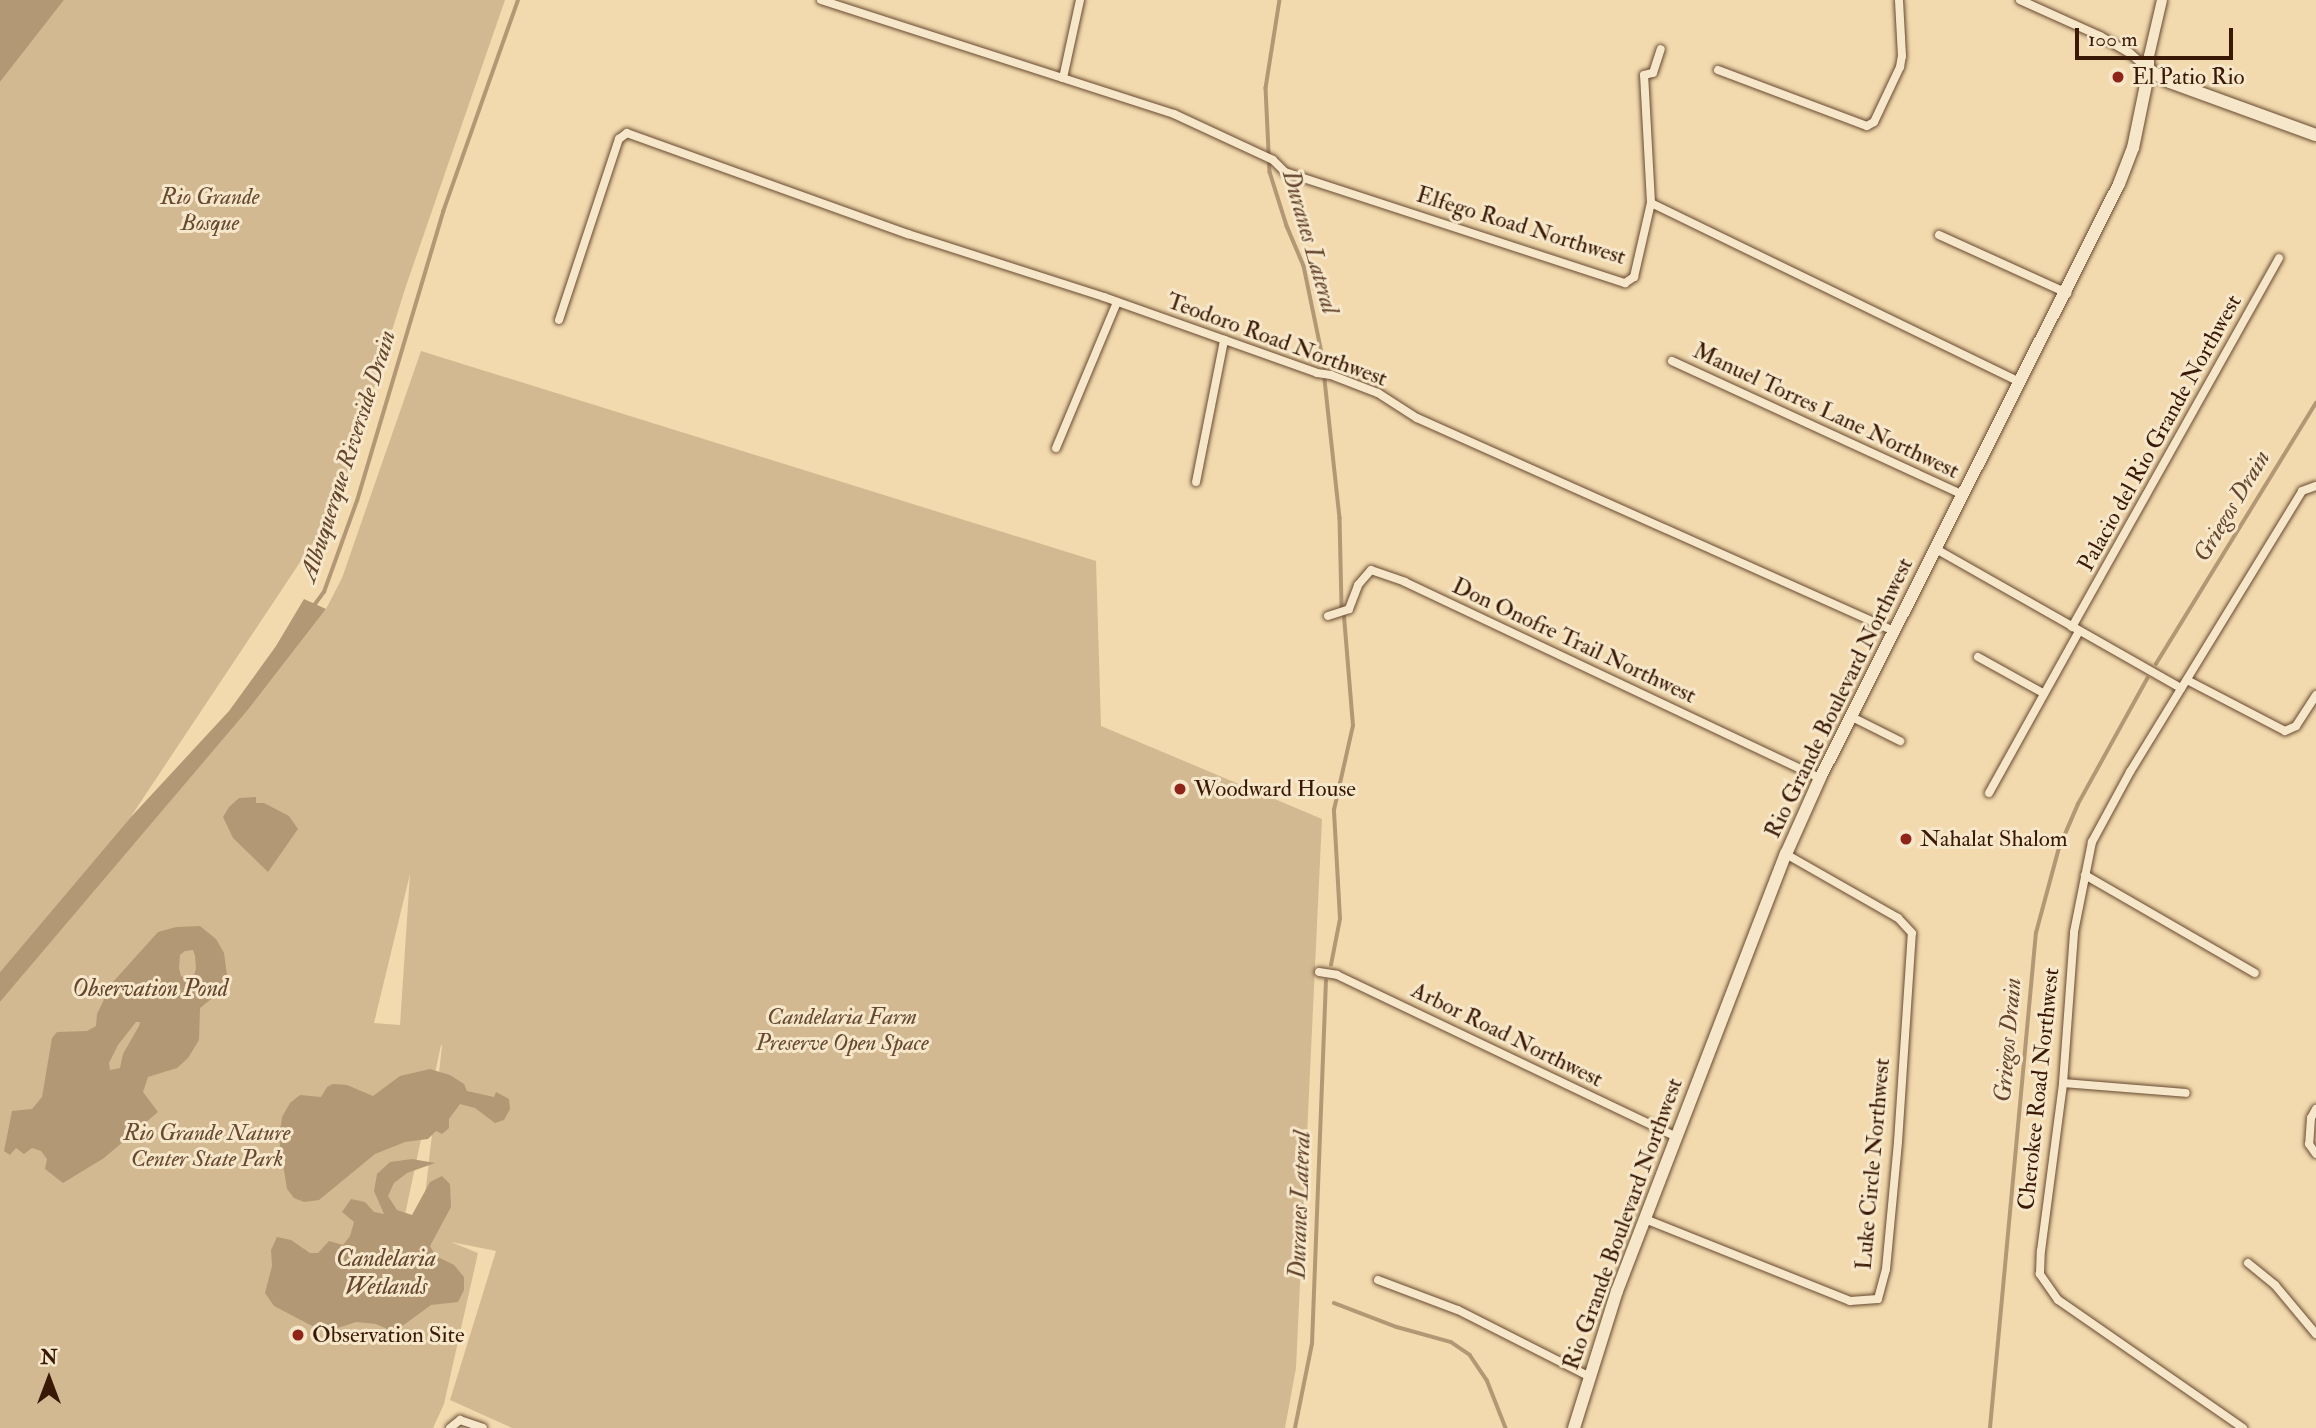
<!DOCTYPE html>
<style>
body{margin:0}
#map{position:relative;width:2316px;height:1428px;overflow:hidden;background:#f2daae;font-family:"IM FELL Double Pica",serif}
div>[style]{position:absolute}
.green>*{inset:0;background:#d3b991}
.water>*{inset:0;background:#b39875}
.stream>*{height:3.5px;margin:-1.75px;padding:0 1.75px;transform-origin:1.75px;border-radius:1.75px;background:#b39875}
.roads{filter:drop-shadow(0 0 2px #674930) drop-shadow(0 0 2px #674930)}
.minor>*{height:8px;margin:-4px;padding:0 4px;transform-origin:4px;border-radius:4px;background:#f7e7ca}
.tertiary>*{height:10px;margin:-5px;padding:0 5px;transform-origin:5px;border-radius:5px;background:#f7e7ca}
.secondary>*{height:12px;margin:-6px;padding:0 6px;transform-origin:6px;border-radius:6px;background:#f7e7ca}
.dots>*{width:19px;height:19px;translate:-50% -50%;box-sizing:border-box;border:4px solid #f7e7ca;border-radius:50%}
span{translate:-50% -50%;white-space:nowrap;text-align:center;line-height:1.15;-webkit-text-stroke:6px #f7e7ca;paint-order:stroke}
.poi-label{font-size:23px;color:#391906}
.left{translate:0 -50%;text-align:left}
.park-label{font-size:23px;color:#674930;font-style:italic}
.street-label{font-size:23px;color:#391906}
.water-label{font-size:24px;color:#64452d;font-style:italic}
.north{position:absolute;left:14px;top:1344px;width:70px;height:70px;-webkit-text-stroke:5px #f7e7ca;paint-order:stroke;rotate:0deg;font-size:19px;font-weight:700;line-height:28px;text-align:center;color:#391906}
.north::after{content:'';display:block;margin:auto;width:24px;height:32px;background:#391906;clip-path:polygon(50% 0,100% 100%,50% 72%,0 100%)}
.scale{position:absolute;left:2075px;top:28px;width:158px;height:32px;box-sizing:border-box;border:4px solid #391906;border-top:0;padding-left:9px;font-size:21px;line-height:24px;white-space:nowrap;color:#391906;-webkit-text-stroke:5px #f7e7ca;paint-order:stroke}
</style>
<div id="map">
<div class="green">
<div style="clip-path:polygon(64px 0,505px 0,406px 286px,336px 508px,130px 818px,0 972px,0 82px)"></div>
<div style="clip-path:polygon(evenodd,421px 351px,1096px 561px,1101px 726px,1322px 819px,1296px 1368px,1285px 1428px,512px 1428px,450px 1400px,496px 1251px,451px 1242px,478px 1253px,444px 1404px,433px 1428px,0 1428px,0 1002px,247px 711px,326px 609px,342px 578px,421px 351px,410px 874px,400px 1025px,374px 1023px,410px 874px,421px 351px,441px 1045px,442px 1046px,421px 1231px,403px 1224px,441px 1045px)"></div>
</div>
<div class="water">
<div style="clip-path:polygon(0 0,64px 0,0 82px)"></div>
<div style="clip-path:polygon(304px 599px,326px 609px,247px 711px,0 1002px,0 972px,130px 818px,229px 711px,276px 646px)"></div>
<div style="clip-path:polygon(256px 797px,256px 803px,264px 803px,289px 816px,298px 829px,268px 872px,233px 838px,223px 817px,229px 807px,239px 798px)"></div>
<div style="clip-path:polygon(evenodd,200px 926px,216px 939px,224px 953px,227px 975px,215px 996px,200px 1008px,199px 1040px,188px 1058px,177px 1068px,148px 1077px,143px 1092px,158px 1112px,104px 1158px,63px 1183px,45px 1169px,47px 1159px,41px 1151px,32px 1148px,24px 1154px,16px 1148px,10px 1155px,4px 1151px,12px 1111px,32px 1109px,42px 1097px,52px 1038px,57px 1032px,87px 1031px,96px 1026px,97px 1014px,112px 983px,158px 932px,176px 927px,200px 926px,185px 951px,193px 950px,195px 956px,196px 968px,194px 976px,188px 980px,181px 976px,179px 968px,180px 955px,185px 951px,200px 926px,136px 1022px,140px 1022px,139px 1026px,123px 1054px,120px 1068px,110px 1070px,109px 1063px,118px 1045px,136px 1022px)"></div>
<div style="clip-path:polygon(430px 1069px,450px 1075px,464px 1084px,467px 1091px,494px 1097px,496px 1092px,509px 1099px,510px 1109px,504px 1120px,495px 1123px,475px 1108px,460px 1104px,449px 1119px,449px 1128px,442px 1134px,436px 1131px,428px 1139px,405px 1142px,375px 1154px,319px 1200px,304px 1202px,294px 1198px,287px 1189px,279px 1139px,282px 1117px,290px 1103px,300px 1095px,321px 1097px,327px 1087px,333px 1084px,347px 1085px,373px 1096px,400px 1076px)"></div>
<div style="clip-path:polygon(412px 1159px,435px 1163px,407px 1173px,394px 1183px,388px 1196px,397px 1210px,412px 1215px,430px 1182px,442px 1176px,450px 1184px,451px 1207px,430px 1246px,436px 1256px,454px 1265px,464px 1277px,464px 1290px,458px 1302px,431px 1305px,394px 1332px,376px 1324px,356px 1322px,335px 1329px,318px 1329px,274px 1306px,265px 1293px,272px 1266px,271px 1250px,277px 1237px,291px 1240px,310px 1253px,318px 1253px,329px 1241px,343px 1245px,350px 1236px,354px 1222px,342px 1212px,351px 1199px,365px 1202px,374px 1212px,384px 1214px,374px 1191px,377px 1174px,390px 1162px)"></div>
</div>
<div class="stream">
<div style="left:1280px;top:0;width:89px;rotate:99deg"></div>
<div style="left:1266px;top:88px;width:84px;rotate:87.3deg"></div>
<div style="left:1270px;top:172px;width:57px;rotate:72.5deg"></div>
<div style="left:1287px;top:226px;width:43px;rotate:67deg"></div>
<div style="left:1304px;top:266px;width:103px;rotate:78.3deg"></div>
<div style="left:1325px;top:380px;width:139px;rotate:83.8deg"></div>
<div style="left:1340px;top:518px;width:89px;rotate:88.7deg"></div>
<div style="left:313px;top:607px;width:19px;rotate:-54deg"></div>
<div style="left:324px;top:592px;width:97px;rotate:-70.1deg"></div>
<div style="left:357px;top:501px;width:302px;rotate:-73.4deg"></div>
<div style="left:443px;top:212px;width:225px;rotate:-70.5deg"></div>
<div style="left:2156px;top:664px;width:306px;rotate:-58.5deg"></div>
<div style="left:1331px;top:965px;width:47px;rotate:-78.9deg"></div>
<div style="left:1340px;top:919px;width:109px;rotate:-93.2deg"></div>
<div style="left:1334px;top:810px;width:86px;rotate:-77.3deg"></div>
<div style="left:1353px;top:726px;width:109px;rotate:-94.7deg"></div>
<div style="left:1334px;top:1303px;width:67px;rotate:20.9deg"></div>
<div style="left:1397px;top:1327px;width:56px;rotate:15.5deg"></div>
<div style="left:1451px;top:1342px;width:23px;rotate:34deg"></div>
<div style="left:1470px;top:1355px;width:30px;rotate:56deg"></div>
<div style="left:1487px;top:1380px;width:52px;rotate:68.4deg"></div>
<div style="left:1295px;top:1428px;width:86px;rotate:-78.6deg"></div>
<div style="left:1312px;top:1344px;width:363px;rotate:-87.8deg"></div>
<div style="left:1990px;top:1428px;width:497px;rotate:-84.7deg"></div>
<div style="left:2036px;top:933px;width:88px;rotate:-74.9deg"></div>
<div style="left:2059px;top:848px;width:48px;rotate:-66.6deg"></div>
<div style="left:2078px;top:804px;width:143px;rotate:-61.1deg"></div>
</div>
<div class="roads">
<div class="minor">
<div style="left:821px;top:0;width:371px;rotate:17.9deg"></div>
<div style="left:1174px;top:114px;width:109px;rotate:24.9deg"></div>
<div style="left:1273px;top:160px;width:17px;rotate:45deg"></div>
<div style="left:1285px;top:172px;width:358px;rotate:18.1deg"></div>
<div style="left:1625px;top:283px;width:11px;rotate:-34deg"></div>
<div style="left:1634px;top:277px;width:76px;rotate:-77.1deg"></div>
<div style="left:1651px;top:203px;width:409px;rotate:25.9deg"></div>
<div style="left:2020px;top:0;width:88px;rotate:24.2deg"></div>
<div style="left:2100px;top:36px;width:34px;rotate:30deg"></div>
<div style="left:2130px;top:53px;width:25px;rotate:42deg"></div>
<div style="left:1718px;top:70px;width:159px;rotate:20.6deg"></div>
<div style="left:1867px;top:126px;width:8px;rotate:-30deg"></div>
<div style="left:1874px;top:122px;width:61px;rotate:-64.7deg"></div>
<div style="left:1900px;top:67px;width:11px;rotate:-80deg"></div>
<div style="left:1902px;top:56px;width:56px;rotate:-93.1deg"></div>
<div style="left:1063px;top:78px;width:80px;rotate:-77.7deg"></div>
<div style="left:1651px;top:203px;width:128px;rotate:-93.1deg"></div>
<div style="left:1644px;top:75px;width:9px;rotate:-13deg"></div>
<div style="left:1653px;top:73px;width:25px;rotate:-72deg"></div>
<div style="left:1939px;top:235px;width:141px;rotate:24.4deg"></div>
<div style="left:559px;top:320px;width:191px;rotate:-71.7deg"></div>
<div style="left:619px;top:139px;width:10px;rotate:-37deg"></div>
<div style="left:627px;top:133px;width:299px;rotate:19.8deg"></div>
<div style="left:908px;top:234px;width:206px;rotate:17.8deg"></div>
<div style="left:1104px;top:297px;width:226px;rotate:19.6deg"></div>
<div style="left:1317px;top:373px;width:14px;rotate:8deg"></div>
<div style="left:1331px;top:375px;width:50px;rotate:21deg"></div>
<div style="left:1378px;top:393px;width:46px;rotate:32.7deg"></div>
<div style="left:1417px;top:418px;width:522px;rotate:24.06deg"></div>
<div style="left:1672px;top:361px;width:321px;rotate:24.7deg"></div>
<div style="left:1056px;top:448px;width:158px;rotate:-67.3deg"></div>
<div style="left:1196px;top:482px;width:145px;rotate:-78.8deg"></div>
<div style="left:1936px;top:549px;width:282px;rotate:29.6deg"></div>
<div style="left:1328px;top:616px;width:22px;rotate:-18deg"></div>
<div style="left:1349px;top:609px;width:26px;rotate:-69deg"></div>
<div style="left:1358px;top:585px;width:20px;rotate:-49deg"></div>
<div style="left:1371px;top:570px;width:36px;rotate:19deg"></div>
<div style="left:1405px;top:582px;width:459px;rotate:25.3deg"></div>
<div style="left:2072px;top:627px;width:423px;rotate:-60.7deg"></div>
<div style="left:1978px;top:657px;width:74px;rotate:29deg"></div>
<div style="left:2187px;top:680px;width:110px;rotate:27.5deg"></div>
<div style="left:2285px;top:731px;width:12px;rotate:-24deg"></div>
<div style="left:2296px;top:726px;width:37px;rotate:-57deg"></div>
<div style="left:1852px;top:717px;width:54px;rotate:26.6deg"></div>
<div style="left:1989px;top:793px;width:185px;rotate:-60.9deg"></div>
<div style="left:2085px;top:875px;width:196px;rotate:30deg"></div>
<div style="left:1319px;top:972px;width:18px;rotate:9deg"></div>
<div style="left:1337px;top:975px;width:376px;rotate:25.5deg"></div>
<div style="left:2063px;top:1083px;width:123px;rotate:4.6deg"></div>
<div style="left:2316px;top:1109px;width:10px;rotate:119deg"></div>
<div style="left:2311px;top:1118px;width:26px;rotate:94deg"></div>
<div style="left:2309px;top:1144px;width:12px;rotate:55deg"></div>
<div style="left:1645px;top:1219px;width:221px;rotate:21.8deg"></div>
<div style="left:1850px;top:1301px;width:28px;rotate:-4deg"></div>
<div style="left:1878px;top:1299px;width:31px;rotate:-75deg"></div>
<div style="left:1886px;top:1269px;width:128px;rotate:-84.6deg"></div>
<div style="left:1898px;top:1142px;width:209px;rotate:-86.2deg"></div>
<div style="left:1912px;top:933px;width:21px;rotate:-133deg"></div>
<div style="left:1898px;top:918px;width:129px;rotate:-150.3deg"></div>
<div style="left:2248px;top:1263px;width:35px;rotate:39deg"></div>
<div style="left:2275px;top:1285px;width:64px;rotate:50.1deg"></div>
<div style="left:1378px;top:1280px;width:85px;rotate:20.6deg"></div>
<div style="left:1458px;top:1310px;width:146px;rotate:26.9deg"></div>
<div style="left:450px;top:1428px;width:13px;rotate:-39deg"></div>
<div style="left:460px;top:1420px;width:24px;rotate:19deg"></div>
<div style="left:2243px;top:1428px;width:225px;rotate:-145.3deg"></div>
<div style="left:2058px;top:1300px;width:32px;rotate:-125deg"></div>
<div style="left:2040px;top:1274px;width:23px;rotate:-88deg"></div>
<div style="left:2041px;top:1251px;width:169px;rotate:-82.5deg"></div>
<div style="left:2063px;top:1083px;width:151px;rotate:-85.8deg"></div>
<div style="left:2074px;top:932px;width:92px;rotate:-78.7deg"></div>
<div style="left:2092px;top:842px;width:80px;rotate:-61.5deg"></div>
<div style="left:2130px;top:772px;width:329px;rotate:-58.5deg"></div>
<div style="left:2302px;top:491px;width:15px;rotate:-20deg"></div>
</div>
<div class="tertiary">
<div style="left:2149px;top:70px;width:14px;rotate:-90deg"></div>
<div style="left:2149px;top:56px;width:57px;rotate:-76.9deg"></div>
</div>
<div class="secondary">
<div style="left:1574px;top:1428px;width:144px;rotate:-72.6deg"></div>
<div style="left:1617px;top:1291px;width:469px;rotate:-68.9deg"></div>
<div style="left:1786px;top:854px;width:83px;rotate:-65.9deg"></div>
<div style="left:1820px;top:778px;width:665px;rotate:-63.28deg"></div>
<div style="left:2119px;top:184px;width:39px;rotate:-69deg"></div>
<div style="left:2133px;top:148px;width:80px;rotate:-78.4deg"></div>
<div style="left:2149px;top:70px;width:24px;rotate:30deg"></div>
<div style="left:2170px;top:82px;width:155px;rotate:20deg"></div>
</div>
</div>
<div class="dots">
<div style="left:2118px;top:77px;background:#8f2418"></div>
<div style="left:1180px;top:789px;background:#8f2418"></div>
<div style="left:1906px;top:839px;background:#8f2418"></div>
<div style="left:298px;top:1335px;background:#8f2418"></div>
</div>
<div class="poi-label">
<span class="left" style="left:2132px;top:77px">El Patio Rio</span>
<span class="left" style="left:1194px;top:789px">Woodward House</span>
<span class="left" style="left:1920px;top:839px">Nahalat Shalom</span>
<span class="left" style="left:312px;top:1335px">Observation Site</span>
</div>
<div class="park-label">
<span style="left:210px;top:210px">Rio Grande<br>Bosque</span>
<span style="left:842px;top:1030px">Candelaria Farm<br>Preserve Open Space</span>
<span style="left:207px;top:1146px">Rio Grande Nature<br>Center State Park</span>
</div>
<div class="street-label">
<span style="left:1521px;top:226px;rotate:17deg">Elfego Road Northwest</span>
<span style="left:1277px;top:340px;rotate:20deg">Teodoro Road Northwest</span>
<span style="left:1826px;top:411px;rotate:25deg">Manuel Torres Lane Northwest</span>
<span style="left:2160px;top:433px;rotate:-61deg">Palacio del Rio Grande Northwest</span>
<span style="left:1574px;top:641px;rotate:25deg">Don Onofre Trail Northwest</span>
<span style="left:1839px;top:698px;rotate:-64deg">Rio Grande Boulevard Northwest</span>
<span style="left:1507px;top:1035px;rotate:26deg">Arbor Road Northwest</span>
<span style="left:2039px;top:1089px;rotate:-84deg">Cherokee Road Northwest</span>
<span style="left:1873px;top:1164px;rotate:-85deg">Luke Circle Northwest</span>
<span style="left:1623px;top:1224px;rotate:-70deg">Rio Grande Boulevard Northwest</span>
</div>
<div class="water-label">
<span style="left:1310px;top:242px;rotate:74deg">Duranes Lateral</span>
<span style="left:348px;top:456px;rotate:-72deg">Albuquerque Riverside Drain</span>
<span style="left:2232px;top:506px;rotate:-59deg">Griegos Drain</span>
<span style="left:150px;top:989px">Observation Pond</span>
<span style="left:2008px;top:1040px;rotate:-85deg">Griegos Drain</span>
<span style="left:1300px;top:1205px;rotate:-88deg">Duranes Lateral</span>
<span style="left:386px;top:1273px">Candelaria<br>Wetlands</span>
</div>
<div class="north">N</div>
<div class="scale">100 m</div>
</div>
